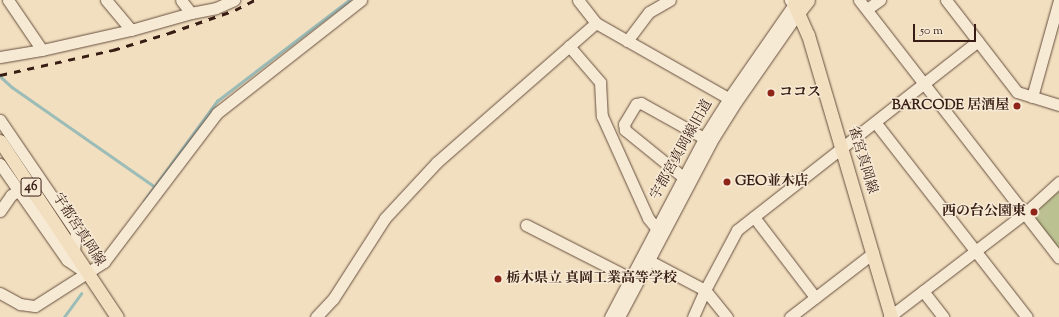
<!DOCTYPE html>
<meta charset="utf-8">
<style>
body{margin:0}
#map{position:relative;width:1059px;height:317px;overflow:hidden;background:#f2dfbf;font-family:"Sorts Mill Goudy","Noto Serif JP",serif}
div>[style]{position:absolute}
.green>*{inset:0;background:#bbc191}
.stream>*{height:2.5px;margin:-1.25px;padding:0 1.25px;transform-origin:1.25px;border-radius:1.25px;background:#9cbcb8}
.roads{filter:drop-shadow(0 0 1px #664e3e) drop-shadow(0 0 1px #664e3e)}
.minor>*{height:11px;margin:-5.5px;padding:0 5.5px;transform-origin:5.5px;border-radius:5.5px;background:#f7ead5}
.major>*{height:13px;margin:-6.5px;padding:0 6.5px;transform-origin:6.5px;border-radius:6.5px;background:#f2dfbf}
.rail>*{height:2.5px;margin-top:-1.25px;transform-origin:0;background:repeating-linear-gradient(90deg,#371d13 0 7px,transparent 0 14px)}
.dots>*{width:11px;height:11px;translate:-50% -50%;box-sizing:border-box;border:2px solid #f7ead5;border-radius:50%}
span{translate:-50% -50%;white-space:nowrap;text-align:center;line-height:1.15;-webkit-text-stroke:3px #f7ead5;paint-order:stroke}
.shield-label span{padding:1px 3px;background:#f7ead5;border:1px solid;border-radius:3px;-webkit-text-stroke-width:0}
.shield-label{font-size:13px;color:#371d13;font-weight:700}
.poi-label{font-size:14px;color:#371d13;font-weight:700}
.left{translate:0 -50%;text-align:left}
.right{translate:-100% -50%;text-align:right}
.street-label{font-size:14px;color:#371d13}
.scale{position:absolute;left:913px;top:24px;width:63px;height:18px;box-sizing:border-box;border:2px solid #371d13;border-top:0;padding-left:5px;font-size:12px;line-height:14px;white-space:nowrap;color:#371d13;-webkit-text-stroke:3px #f7ead5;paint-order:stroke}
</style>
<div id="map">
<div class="green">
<div style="clip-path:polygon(1059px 191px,1059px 255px,1030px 218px)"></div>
</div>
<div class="stream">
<div style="left:0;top:76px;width:16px;rotate:43deg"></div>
<div style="left:12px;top:87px;width:173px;rotate:34.9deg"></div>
<div style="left:144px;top:201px;width:124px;rotate:-53.9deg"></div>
<div style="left:217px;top:101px;width:166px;rotate:-37.4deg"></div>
<div style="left:64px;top:317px;width:29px;rotate:-54deg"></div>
</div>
<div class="roads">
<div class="minor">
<div style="left:8px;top:0;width:60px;rotate:55.8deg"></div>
<div style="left:106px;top:0;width:39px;rotate:50deg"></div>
<div style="left:578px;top:0;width:29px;rotate:52deg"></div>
<div style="left:596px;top:23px;width:160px;rotate:29.6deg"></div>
<div style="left:859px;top:0;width:326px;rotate:52.2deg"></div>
<div style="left:946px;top:0;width:116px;rotate:52.3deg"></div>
<div style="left:1017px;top:92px;width:44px;rotate:17.2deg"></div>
<div style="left:867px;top:9px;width:16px;rotate:-35deg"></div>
<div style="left:191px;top:13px;width:25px;rotate:-11deg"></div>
<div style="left:216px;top:8px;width:20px;rotate:-24deg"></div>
<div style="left:627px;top:41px;width:36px;rotate:-53deg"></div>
<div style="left:649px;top:12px;width:24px;rotate:-30deg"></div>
<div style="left:569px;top:46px;width:48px;rotate:49.3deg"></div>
<div style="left:600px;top:82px;width:34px;rotate:87deg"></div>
<div style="left:602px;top:116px;width:112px;rotate:65.7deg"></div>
<div style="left:648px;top:218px;width:13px;rotate:51deg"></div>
<div style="left:0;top:57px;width:43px;rotate:-9.5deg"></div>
<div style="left:42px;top:50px;width:91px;rotate:-12.7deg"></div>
<div style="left:131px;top:30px;width:62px;rotate:-15.8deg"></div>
<div style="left:191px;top:13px;width:16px;rotate:-128deg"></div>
<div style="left:1032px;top:97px;width:101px;rotate:-74.4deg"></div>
<div style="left:0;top:120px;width:135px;rotate:55.8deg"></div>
<div style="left:76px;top:232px;width:19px;rotate:96deg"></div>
<div style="left:875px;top:122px;width:247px;rotate:52.1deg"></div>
<div style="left:0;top:164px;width:117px;rotate:55.1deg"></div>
<div style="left:67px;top:260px;width:23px;rotate:34deg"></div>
<div style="left:683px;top:177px;width:75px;rotate:-141deg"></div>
<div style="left:625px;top:130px;width:6px;rotate:-99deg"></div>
<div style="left:624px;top:124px;width:23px;rotate:-59deg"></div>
<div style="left:636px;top:104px;width:5px;rotate:-11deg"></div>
<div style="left:641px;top:103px;width:72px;rotate:29.1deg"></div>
<div style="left:0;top:211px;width:19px;rotate:-55deg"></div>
<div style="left:11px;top:195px;width:8px;rotate:-30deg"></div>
<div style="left:754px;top:217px;width:101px;rotate:52.7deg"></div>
<div style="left:526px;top:225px;width:117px;rotate:27deg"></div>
<div style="left:648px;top:260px;width:64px;rotate:27.8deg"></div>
<div style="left:705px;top:290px;width:35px;rotate:51deg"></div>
<div style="left:923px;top:291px;width:33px;rotate:52deg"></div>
<div style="left:0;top:293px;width:23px;rotate:29deg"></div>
<div style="left:20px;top:304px;width:15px;rotate:8deg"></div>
<div style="left:35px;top:306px;width:82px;rotate:-32.5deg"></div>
<div style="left:104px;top:262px;width:187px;rotate:-52.8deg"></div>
<div style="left:217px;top:113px;width:183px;rotate:-38.1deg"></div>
<div style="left:316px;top:317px;width:25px;rotate:-47deg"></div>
<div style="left:333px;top:299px;width:96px;rotate:-57.3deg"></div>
<div style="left:385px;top:218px;width:76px;rotate:-47.1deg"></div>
<div style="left:437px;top:162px;width:211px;rotate:-41.2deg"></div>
<div style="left:610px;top:317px;width:208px;rotate:-62.2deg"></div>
<div style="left:707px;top:133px;width:41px;rotate:-57.8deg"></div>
<div style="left:729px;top:98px;width:114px;rotate:-55.3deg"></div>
<div style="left:794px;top:4px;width:6px;rotate:-135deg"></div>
<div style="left:619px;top:317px;width:204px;rotate:-62.2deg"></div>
<div style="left:714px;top:137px;width:41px;rotate:-57.8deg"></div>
<div style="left:736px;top:102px;width:108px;rotate:-55.1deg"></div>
<div style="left:693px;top:317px;width:30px;rotate:-66deg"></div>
<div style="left:705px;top:290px;width:68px;rotate:-61.9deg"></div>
<div style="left:737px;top:230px;width:306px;rotate:-38.1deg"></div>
<div style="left:790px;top:317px;width:105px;rotate:-37.6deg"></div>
<div style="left:889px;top:317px;width:171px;rotate:-37.4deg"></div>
<div style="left:1025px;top:213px;width:46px;rotate:-42.4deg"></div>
</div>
<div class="major">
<div style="left:797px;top:0;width:5px;rotate:127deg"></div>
<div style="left:794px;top:4px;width:34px;rotate:66deg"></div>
<div style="left:808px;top:35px;width:294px;rotate:73.6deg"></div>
<div style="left:798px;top:13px;width:16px;rotate:-52deg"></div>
<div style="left:0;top:141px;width:211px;rotate:56.4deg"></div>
</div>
</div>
<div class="rail">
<div style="left:0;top:75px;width:116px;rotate:-12.5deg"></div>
<div style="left:113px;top:50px;width:59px;rotate:-16.9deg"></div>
<div style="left:169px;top:33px;width:70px;rotate:-19.2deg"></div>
<div style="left:235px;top:10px;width:22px;rotate:-27deg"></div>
</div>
<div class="dots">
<div style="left:771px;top:93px;background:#8f2418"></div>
<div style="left:1017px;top:106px;background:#8f2418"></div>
<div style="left:727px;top:182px;background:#8f2418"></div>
<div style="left:1034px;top:212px;background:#8f2418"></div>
<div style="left:498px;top:279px;background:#8f2418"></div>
</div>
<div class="shield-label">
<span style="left:31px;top:187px">46</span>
</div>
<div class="poi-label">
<span class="left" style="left:779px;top:93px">ココス</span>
<span class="right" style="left:1009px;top:106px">BARCODE 居酒屋</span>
<span class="left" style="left:735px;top:182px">GEO並木店</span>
<span class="right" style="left:1026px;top:212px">西の台公園東</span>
<span class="left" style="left:506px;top:279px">栃木県立 真岡工業高等学校</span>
</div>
<div class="street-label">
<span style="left:682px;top:150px;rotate:-61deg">宇都宮真岡線旧道</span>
<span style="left:862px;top:160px;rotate:73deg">雀宮真岡線</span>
<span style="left:78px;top:230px;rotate:57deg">宇都宮真岡線</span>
</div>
<div class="scale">50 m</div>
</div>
